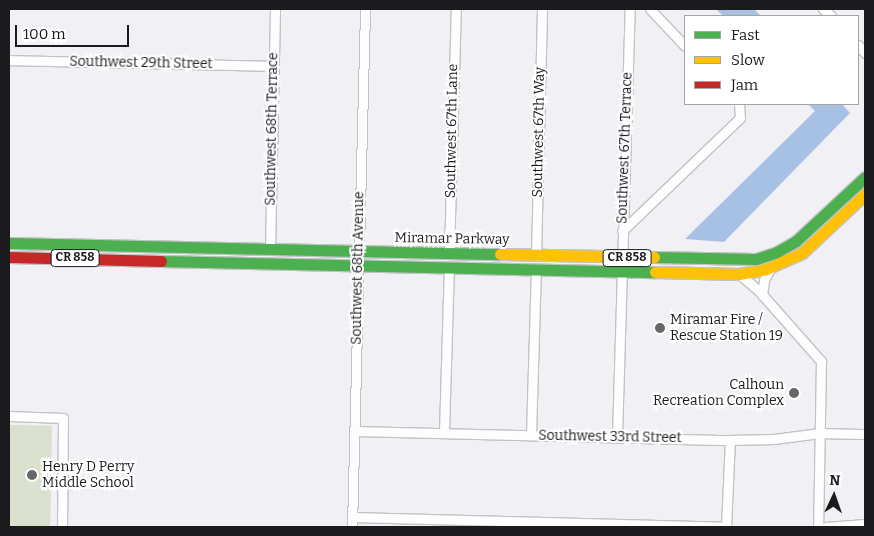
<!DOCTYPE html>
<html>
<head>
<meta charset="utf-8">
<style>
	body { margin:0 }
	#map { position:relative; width:874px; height:536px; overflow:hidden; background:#f1f1f5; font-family:Bitter,serif }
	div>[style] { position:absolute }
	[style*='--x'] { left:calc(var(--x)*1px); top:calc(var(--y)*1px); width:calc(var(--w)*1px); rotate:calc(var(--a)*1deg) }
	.green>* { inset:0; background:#d9e0cd; transform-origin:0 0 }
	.water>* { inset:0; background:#a7c1e4 }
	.roads { filter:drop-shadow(1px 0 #c3c3c6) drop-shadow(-1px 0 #c3c3c6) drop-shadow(0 1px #c3c3c6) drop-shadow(0 -1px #c3c3c6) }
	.street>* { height:9px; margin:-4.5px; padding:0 4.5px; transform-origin:4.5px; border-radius:4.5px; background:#fdfdfe }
	.fast>* { height:11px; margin:-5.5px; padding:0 5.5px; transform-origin:5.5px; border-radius:5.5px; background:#4caf50 }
	.slow>* { height:11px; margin:-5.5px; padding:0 5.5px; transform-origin:5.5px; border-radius:5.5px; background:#ffc107 }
	.jam>* { height:11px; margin:-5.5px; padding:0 5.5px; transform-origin:5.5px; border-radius:5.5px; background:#c62828 }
	.dots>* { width:14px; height:14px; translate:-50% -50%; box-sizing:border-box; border:2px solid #fff; border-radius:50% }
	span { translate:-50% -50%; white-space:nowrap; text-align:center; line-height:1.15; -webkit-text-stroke:4px #fff; paint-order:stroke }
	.shield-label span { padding:1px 4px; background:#fff; border:1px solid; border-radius:4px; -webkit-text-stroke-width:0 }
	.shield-label { font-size:12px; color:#1b1b1e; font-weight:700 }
	.street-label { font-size:14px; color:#1b1b1e }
	.poi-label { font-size:14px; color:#1b1b1e }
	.left { translate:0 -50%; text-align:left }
	.right { translate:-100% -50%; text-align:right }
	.frame { position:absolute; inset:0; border:10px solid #1b1b1e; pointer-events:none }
	.legend { position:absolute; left:684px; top:15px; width:175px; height:90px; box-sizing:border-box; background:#fff; border:1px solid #a4a4a5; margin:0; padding:6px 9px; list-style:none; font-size:15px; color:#1b1b1e }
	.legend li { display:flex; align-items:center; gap:10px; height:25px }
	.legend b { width:25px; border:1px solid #a4a4a5 }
	.north { position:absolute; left:809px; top:471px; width:50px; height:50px; -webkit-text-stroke:4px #fff; paint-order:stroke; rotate:3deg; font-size:14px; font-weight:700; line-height:20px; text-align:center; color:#1b1b1e }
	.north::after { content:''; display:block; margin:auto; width:18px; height:22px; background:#1b1b1e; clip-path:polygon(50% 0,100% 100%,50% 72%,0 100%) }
	.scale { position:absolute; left:15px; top:25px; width:114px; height:22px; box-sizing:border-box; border:2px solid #1b1b1e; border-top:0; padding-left:6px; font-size:15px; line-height:18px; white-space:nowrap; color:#1b1b1e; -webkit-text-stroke:4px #fff; paint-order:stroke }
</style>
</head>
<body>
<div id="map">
	<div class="green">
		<div style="left:9px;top:425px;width:43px;height:102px;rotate:1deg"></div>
	</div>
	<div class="water">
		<div style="clip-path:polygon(716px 9px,754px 9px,761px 16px,723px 16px)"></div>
		<div style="clip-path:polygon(808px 104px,842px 104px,850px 113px,724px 242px,685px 239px,815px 111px)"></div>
	</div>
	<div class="roads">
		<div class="street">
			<div style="--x:650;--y:9;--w:51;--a:46.6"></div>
			<div style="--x:823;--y:9;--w:11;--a:41"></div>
			<div style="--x:858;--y:45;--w:11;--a:49"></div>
			<div style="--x:9;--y:60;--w:264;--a:1.3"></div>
			<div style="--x:622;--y:231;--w:163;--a:-43.8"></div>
			<div style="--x:740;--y:118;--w:14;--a:-94"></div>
			<div style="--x:270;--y:249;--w:240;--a:-88.8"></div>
			<div style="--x:449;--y:254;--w:245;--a:-88.4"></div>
			<div style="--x:536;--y:256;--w:247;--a:-88.6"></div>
			<div style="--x:739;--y:274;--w:26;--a:40"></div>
			<div style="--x:759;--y:291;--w:94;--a:48.5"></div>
			<div style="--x:821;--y:361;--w:166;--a:91"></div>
			<div style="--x:762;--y:295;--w:15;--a:-82"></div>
			<div style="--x:764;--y:280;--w:15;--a:-62"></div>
			<div style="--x:9;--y:416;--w:54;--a:2.1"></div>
			<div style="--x:63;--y:418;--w:109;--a:90.5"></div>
			<div style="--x:355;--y:431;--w:375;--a:1.4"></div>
			<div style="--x:730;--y:440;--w:44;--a:-1.3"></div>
			<div style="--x:774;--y:439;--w:46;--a:-7.4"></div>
			<div style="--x:820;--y:433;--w:45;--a:1.3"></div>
			<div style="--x:444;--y:432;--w:165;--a:-88.3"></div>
			<div style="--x:531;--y:435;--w:166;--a:-88.3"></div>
			<div style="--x:617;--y:437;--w:428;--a:-88.3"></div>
			<div style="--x:352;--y:517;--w:374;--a:1.5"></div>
			<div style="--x:352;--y:527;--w:518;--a:-88.56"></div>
			<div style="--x:726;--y:527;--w:87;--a:-87.4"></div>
			<div style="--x:825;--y:527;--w:40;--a:-4.3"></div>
		</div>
		<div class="fast">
			<div style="--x:9;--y:243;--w:491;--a:1.3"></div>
			<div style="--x:654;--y:257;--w:102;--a:1.1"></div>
			<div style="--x:756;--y:259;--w:22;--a:-18"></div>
			<div style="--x:777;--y:252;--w:22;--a:-30"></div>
			<div style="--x:796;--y:241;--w:94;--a:-42.8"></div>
			<div style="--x:161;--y:261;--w:494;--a:1.3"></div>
		</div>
		<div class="slow">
			<div style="--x:500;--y:254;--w:154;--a:1.1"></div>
			<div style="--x:655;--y:272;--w:84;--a:1.4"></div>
			<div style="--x:739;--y:274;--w:27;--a:-10"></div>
			<div style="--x:766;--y:269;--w:39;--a:-24"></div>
			<div style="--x:802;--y:253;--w:86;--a:-43.1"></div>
		</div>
		<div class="jam">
			<div style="--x:9;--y:257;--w:152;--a:1.5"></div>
		</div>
	</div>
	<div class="dots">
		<div style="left:660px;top:328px;background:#666669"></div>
		<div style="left:794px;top:393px;background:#666669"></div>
		<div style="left:32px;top:475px;background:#666669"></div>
	</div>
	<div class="shield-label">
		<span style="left:75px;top:258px">CR 858</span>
		<span style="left:627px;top:258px">CR 858</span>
	</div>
	<div class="street-label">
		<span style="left:141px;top:63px;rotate:1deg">Southwest 29th Street</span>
		<span style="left:272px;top:129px;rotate:-89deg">Southwest 68th Terrace</span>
		<span style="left:452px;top:131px;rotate:-89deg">Southwest 67th Lane</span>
		<span style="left:539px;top:132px;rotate:-89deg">Southwest 67th Way</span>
		<span style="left:625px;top:148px;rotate:-88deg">Southwest 67th Terrace</span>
		<span style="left:452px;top:239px;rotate:1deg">Miramar Parkway</span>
		<span style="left:358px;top:268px;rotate:-89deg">Southwest 68th Avenue</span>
		<span style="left:610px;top:437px;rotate:1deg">Southwest 33rd Street</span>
	</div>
	<div class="poi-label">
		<span class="left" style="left:670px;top:328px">Miramar Fire /<br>Rescue Station 19</span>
		<span class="right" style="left:784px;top:393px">Calhoun<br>Recreation Complex</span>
		<span class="left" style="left:42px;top:475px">Henry D Perry<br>Middle School</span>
	</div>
	<div class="frame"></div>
	<ul class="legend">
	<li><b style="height:6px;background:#4caf50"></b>Fast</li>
	<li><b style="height:6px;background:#ffc107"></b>Slow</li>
	<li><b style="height:6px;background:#c62828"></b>Jam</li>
	</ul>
	<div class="north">N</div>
	<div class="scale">100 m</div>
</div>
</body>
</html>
